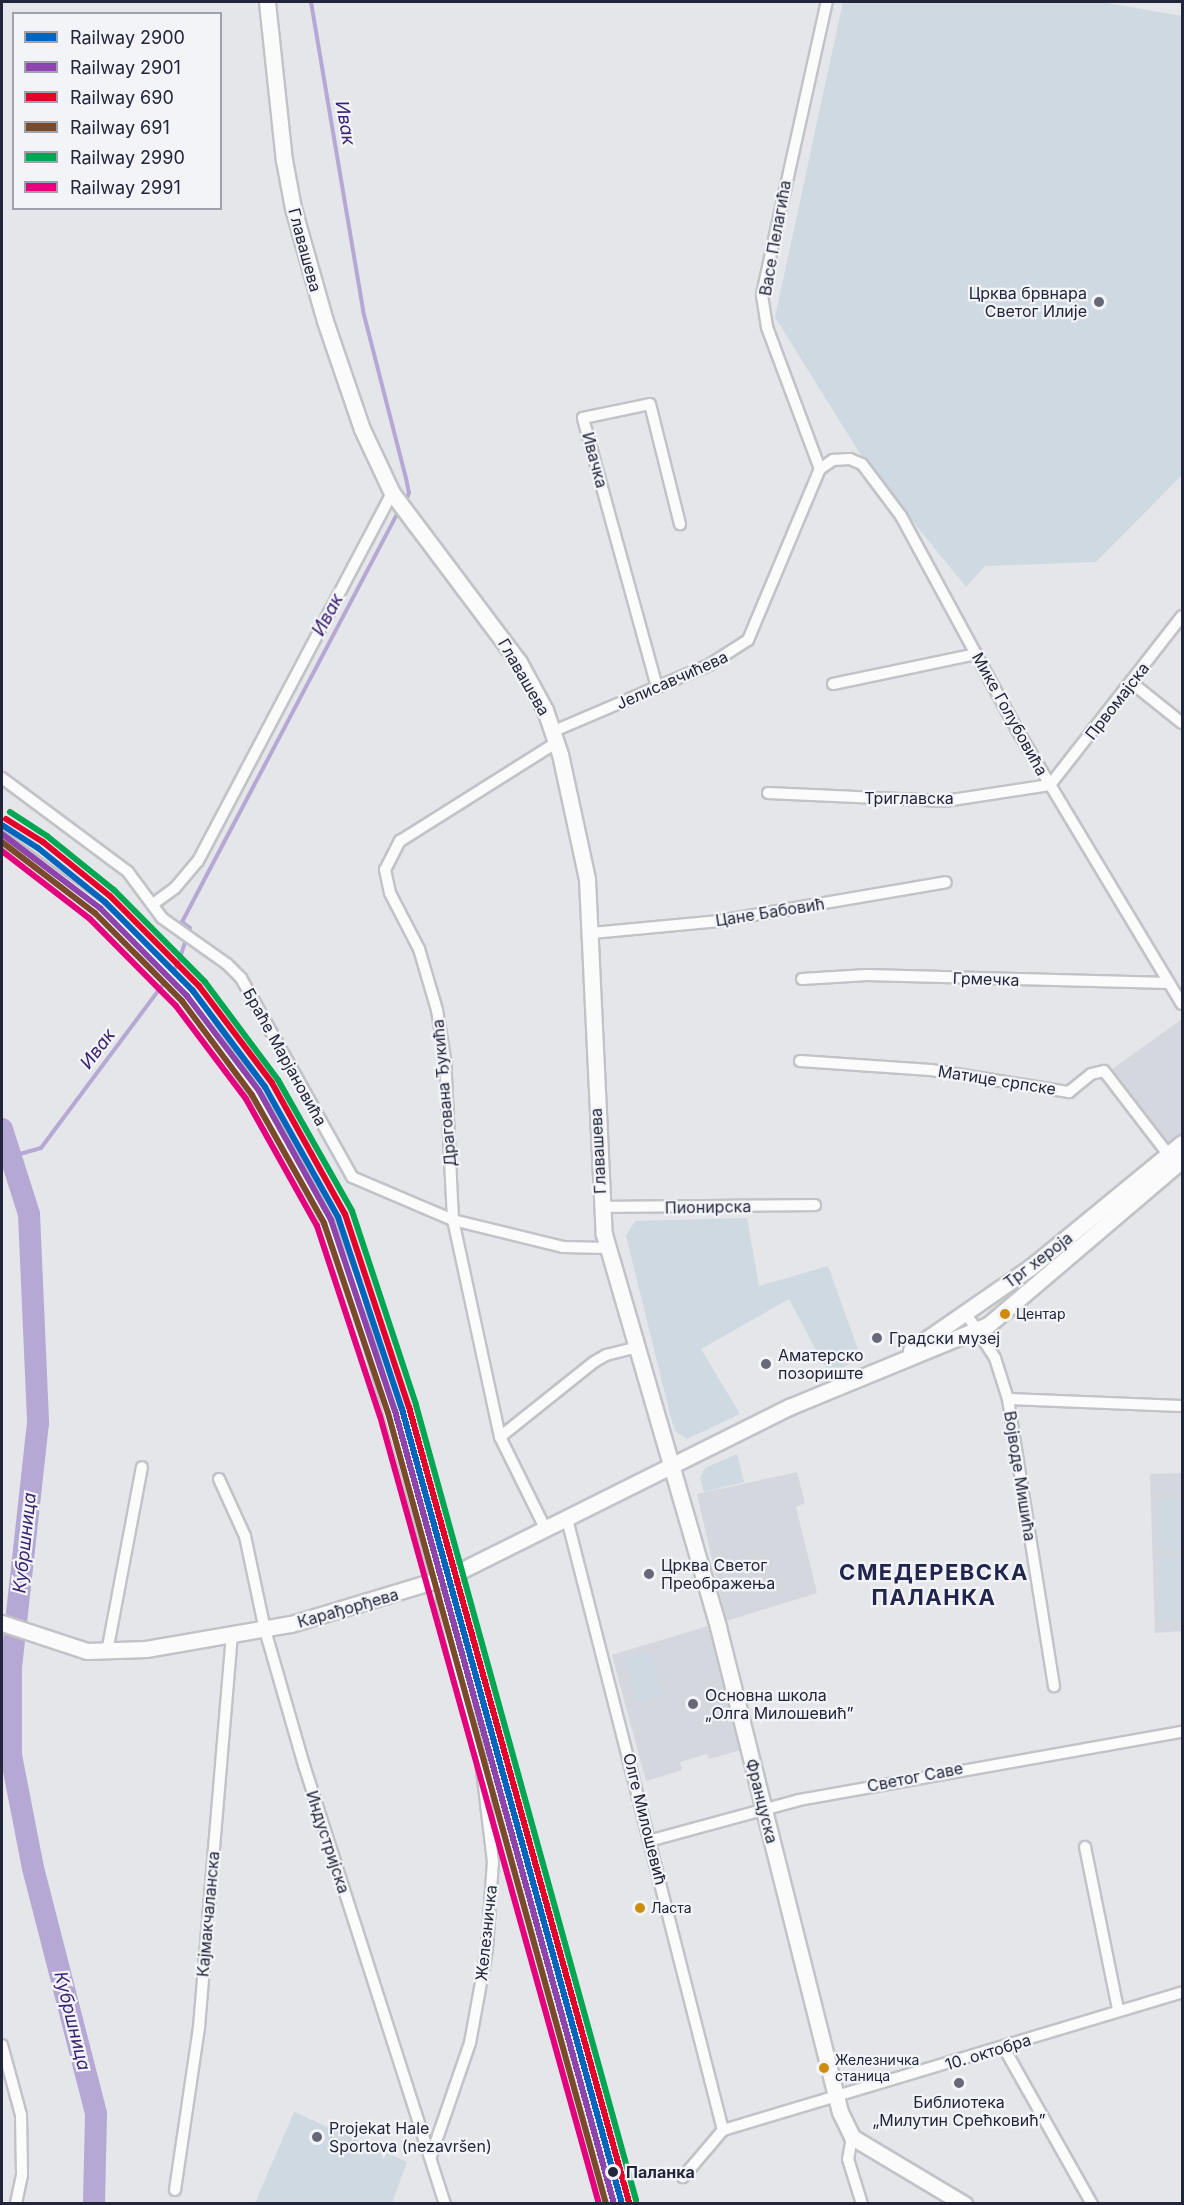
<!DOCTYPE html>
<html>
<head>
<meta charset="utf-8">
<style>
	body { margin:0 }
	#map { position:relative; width:1184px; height:2205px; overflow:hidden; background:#e4e6e9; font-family:Inter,sans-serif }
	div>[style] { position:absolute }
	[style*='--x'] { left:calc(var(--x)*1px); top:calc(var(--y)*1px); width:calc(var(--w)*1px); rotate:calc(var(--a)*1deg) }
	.built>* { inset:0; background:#d4d7dd }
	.green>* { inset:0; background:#cfd9e1; transform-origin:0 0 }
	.stream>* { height:4px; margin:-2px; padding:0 2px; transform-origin:2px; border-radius:2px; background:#b6a8d5 }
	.river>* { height:22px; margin:-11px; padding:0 11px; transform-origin:11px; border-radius:11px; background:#b6a8d5 }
	.roads { filter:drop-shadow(2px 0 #c2c3c6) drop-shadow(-2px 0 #c2c3c6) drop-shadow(0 2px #c2c3c6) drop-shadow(0 -2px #c2c3c6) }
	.street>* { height:10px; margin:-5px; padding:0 5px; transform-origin:5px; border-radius:5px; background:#fbfbfc }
	.secondary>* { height:15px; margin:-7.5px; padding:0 7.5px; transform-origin:7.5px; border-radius:7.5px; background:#fbfbfc }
	.rail-1>* { height:6px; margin:-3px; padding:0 3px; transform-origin:3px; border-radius:3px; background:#0065bd }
	.rail-2>* { height:6px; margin:-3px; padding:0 3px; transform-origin:3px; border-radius:3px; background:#8e44ad }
	.rail-3>* { height:6px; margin:-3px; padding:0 3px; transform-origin:3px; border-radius:3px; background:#e4002b }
	.rail-4>* { height:6px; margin:-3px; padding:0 3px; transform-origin:3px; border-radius:3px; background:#7a4b2a }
	.rail-5>* { height:6px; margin:-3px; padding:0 3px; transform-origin:3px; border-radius:3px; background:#00a651 }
	.rail-6>* { height:6px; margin:-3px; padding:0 3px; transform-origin:3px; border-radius:3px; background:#e5007d }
	.dots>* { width:16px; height:16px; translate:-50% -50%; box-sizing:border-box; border:3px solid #f2f4f8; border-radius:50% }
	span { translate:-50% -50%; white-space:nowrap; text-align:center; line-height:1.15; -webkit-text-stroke:4.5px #f2f4f8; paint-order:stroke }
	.bus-label { font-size:14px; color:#23263b }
	.left { translate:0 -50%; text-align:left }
	.street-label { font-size:16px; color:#23263b }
	.poi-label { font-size:16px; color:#23263b }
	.right { translate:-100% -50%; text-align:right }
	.stop-label { font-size:16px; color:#23263b; font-weight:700 }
	.water-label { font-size:18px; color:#3c2273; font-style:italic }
	.district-label { font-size:22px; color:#21244c; font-weight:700; letter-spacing:1.5px }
	.frame { position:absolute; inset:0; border:3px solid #23263b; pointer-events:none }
	.legend { position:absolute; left:12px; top:12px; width:210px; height:198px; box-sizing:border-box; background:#f2f4f8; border:2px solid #9fa2ac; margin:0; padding:8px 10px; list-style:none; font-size:18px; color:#23263b }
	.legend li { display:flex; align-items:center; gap:12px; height:30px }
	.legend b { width:30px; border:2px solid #9fa2ac }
</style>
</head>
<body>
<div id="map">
	<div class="built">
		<div style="clip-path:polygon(1182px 1019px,1182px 1135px,1169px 1146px,1111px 1070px)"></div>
		<div style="clip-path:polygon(797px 1472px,805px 1503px,796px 1507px,817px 1593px,726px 1621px,697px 1494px)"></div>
		<div style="clip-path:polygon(1182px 1473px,1182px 1631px,1155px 1633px,1150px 1474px)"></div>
		<div style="clip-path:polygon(708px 1626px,744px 1749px,709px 1759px,707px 1754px,680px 1762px,682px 1770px,646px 1781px,612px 1655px)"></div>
	</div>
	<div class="green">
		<div style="clip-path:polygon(843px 2px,1101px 2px,1182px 16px,1182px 475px,1096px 562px,985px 566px,966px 587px,867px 465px,775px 317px)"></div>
		<div style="clip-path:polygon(747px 1218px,759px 1286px,828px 1266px,861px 1358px,829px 1374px,789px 1299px,701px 1349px,740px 1414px,687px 1439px,677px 1433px,672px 1422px,626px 1236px,635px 1221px)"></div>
		<div style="clip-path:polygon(737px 1454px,744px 1482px,704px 1492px,700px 1478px,705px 1468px)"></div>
		<div style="left:1160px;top:1500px;width:22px;height:50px"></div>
		<div style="left:1158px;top:1558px;width:24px;height:60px"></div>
		<div style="left:650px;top:1651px;width:46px;height:27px;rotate:74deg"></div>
		<div style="clip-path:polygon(294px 2112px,407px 2162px,392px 2203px,255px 2203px)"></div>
	</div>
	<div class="stream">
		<div style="--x:311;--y:2;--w:313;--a:80.4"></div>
		<div style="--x:363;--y:311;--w:172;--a:75.6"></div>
		<div style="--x:406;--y:478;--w:15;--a:79"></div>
		<div style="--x:409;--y:493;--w:11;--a:112"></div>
		<div style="--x:13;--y:1156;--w:29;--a:-16"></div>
		<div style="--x:41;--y:1148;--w:229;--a:-53.3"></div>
		<div style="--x:178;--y:964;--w:38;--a:-72"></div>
		<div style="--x:190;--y:928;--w:10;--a:-143"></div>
		<div style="--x:182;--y:922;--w:465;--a:-62.2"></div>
	</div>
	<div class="river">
		<div style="--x:2;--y:1129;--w:89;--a:72.4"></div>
		<div style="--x:29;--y:1214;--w:209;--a:87.5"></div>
		<div style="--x:38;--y:1423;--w:244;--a:96.3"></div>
		<div style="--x:11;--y:1666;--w:89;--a:90"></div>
		<div style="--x:11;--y:1755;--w:115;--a:79"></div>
		<div style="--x:33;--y:1868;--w:254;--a:75.6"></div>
		<div style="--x:96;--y:2114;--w:90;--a:91.3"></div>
	</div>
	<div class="roads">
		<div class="street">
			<div style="--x:820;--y:469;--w:16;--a:-35"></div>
			<div style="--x:833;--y:460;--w:17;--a:-3"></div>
			<div style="--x:850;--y:459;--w:13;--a:23"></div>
			<div style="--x:862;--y:464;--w:65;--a:53.1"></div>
			<div style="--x:901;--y:516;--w:247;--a:61.5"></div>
			<div style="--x:1019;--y:733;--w:316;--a:59"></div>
			<div style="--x:820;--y:469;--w:152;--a:-110.5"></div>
			<div style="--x:767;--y:327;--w:33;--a:-99"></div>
			<div style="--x:762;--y:294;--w:299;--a:-77.5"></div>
			<div style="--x:1132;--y:683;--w:64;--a:38.7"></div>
			<div style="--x:833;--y:684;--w:147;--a:-11.8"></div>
			<div style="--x:657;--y:687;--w:279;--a:-105.4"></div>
			<div style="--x:583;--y:418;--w:68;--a:-11.8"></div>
			<div style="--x:650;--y:404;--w:124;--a:76"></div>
			<div style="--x:554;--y:731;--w:168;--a:-23.1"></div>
			<div style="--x:709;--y:665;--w:46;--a:-32.7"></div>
			<div style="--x:748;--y:640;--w:186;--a:-67.2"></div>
			<div style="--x:2;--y:778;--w:157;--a:36.7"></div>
			<div style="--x:128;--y:872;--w:57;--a:53.5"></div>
			<div style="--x:162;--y:918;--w:80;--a:35.3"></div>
			<div style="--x:227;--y:964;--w:20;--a:45"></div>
			<div style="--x:241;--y:978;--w:228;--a:60.8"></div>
			<div style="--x:352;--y:1177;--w:110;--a:23.1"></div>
			<div style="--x:453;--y:1220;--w:113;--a:13.8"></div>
			<div style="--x:563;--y:1247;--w:44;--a:1.3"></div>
			<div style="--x:768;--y:793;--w:177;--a:2.6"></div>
			<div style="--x:945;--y:801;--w:106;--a:-8.7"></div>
			<div style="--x:1050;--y:785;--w:214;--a:-52"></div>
			<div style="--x:2;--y:837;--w:117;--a:36.3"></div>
			<div style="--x:96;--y:906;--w:75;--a:42.8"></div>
			<div style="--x:151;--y:957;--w:57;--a:47.1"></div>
			<div style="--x:190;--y:999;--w:143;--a:55.5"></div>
			<div style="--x:271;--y:1117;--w:124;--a:61.6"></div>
			<div style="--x:330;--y:1226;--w:68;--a:69.4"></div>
			<div style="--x:354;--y:1290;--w:303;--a:74.1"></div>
			<div style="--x:153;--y:904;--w:27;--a:-36"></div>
			<div style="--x:175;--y:888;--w:35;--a:-50"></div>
			<div style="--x:198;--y:861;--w:416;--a:-62.2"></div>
			<div style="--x:592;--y:933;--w:128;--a:-5.4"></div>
			<div style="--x:719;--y:921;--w:230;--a:-9.7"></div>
			<div style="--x:802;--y:979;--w:65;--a:-3.5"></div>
			<div style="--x:867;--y:975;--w:302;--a:1.5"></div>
			<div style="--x:800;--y:1061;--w:131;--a:3.9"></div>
			<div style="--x:931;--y:1070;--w:140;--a:9.1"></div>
			<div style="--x:1069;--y:1092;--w:28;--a:-39"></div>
			<div style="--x:1091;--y:1074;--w:13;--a:-13"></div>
			<div style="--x:1104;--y:1071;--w:110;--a:52.4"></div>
			<div style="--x:601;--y:1207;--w:214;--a:-0.5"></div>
			<div style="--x:965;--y:1312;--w:55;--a:56.9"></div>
			<div style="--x:995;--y:1358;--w:43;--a:72.4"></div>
			<div style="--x:1008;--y:1399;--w:291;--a:80.9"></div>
			<div style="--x:1008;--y:1399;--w:174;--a:2.3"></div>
			<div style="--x:500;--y:1437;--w:120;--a:-38.6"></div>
			<div style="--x:594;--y:1362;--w:14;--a:-30"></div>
			<div style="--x:606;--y:1355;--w:33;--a:-14"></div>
			<div style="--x:219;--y:1479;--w:63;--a:65.5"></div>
			<div style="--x:245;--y:1536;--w:96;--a:78"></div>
			<div style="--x:265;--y:1630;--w:141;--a:73.9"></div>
			<div style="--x:304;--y:1765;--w:461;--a:72.2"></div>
			<div style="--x:567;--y:1519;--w:631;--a:75.68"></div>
			<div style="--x:723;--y:2130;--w:62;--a:130.4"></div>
			<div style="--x:546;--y:1530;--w:104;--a:-116.3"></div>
			<div style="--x:500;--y:1437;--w:222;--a:-102.2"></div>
			<div style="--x:453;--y:1220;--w:161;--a:-92.8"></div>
			<div style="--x:445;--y:1059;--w:50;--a:-99.3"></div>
			<div style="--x:437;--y:1010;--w:64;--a:-106.4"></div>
			<div style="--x:419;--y:949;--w:63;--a:-117.4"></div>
			<div style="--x:390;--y:893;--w:24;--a:-102"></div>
			<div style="--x:385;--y:870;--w:33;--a:-63"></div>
			<div style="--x:400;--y:841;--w:186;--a:-32.2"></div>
			<div style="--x:107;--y:1652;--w:188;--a:-79.3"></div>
			<div style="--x:652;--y:1840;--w:152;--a:-15.2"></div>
			<div style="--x:799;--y:1800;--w:389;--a:-10.1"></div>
			<div style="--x:1085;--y:1847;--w:165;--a:78.5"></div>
			<div style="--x:2;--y:2045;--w:73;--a:74.8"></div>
			<div style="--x:21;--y:2115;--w:60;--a:89"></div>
			<div style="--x:22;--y:2175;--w:30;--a:102"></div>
			<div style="--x:1004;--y:2048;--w:179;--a:60.6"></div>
			<div style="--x:723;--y:2130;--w:479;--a:-16.7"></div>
			<div style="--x:852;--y:2137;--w:22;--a:100"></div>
			<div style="--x:848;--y:2159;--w:47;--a:72.7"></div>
			<div style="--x:431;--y:2156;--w:120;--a:-71"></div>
			<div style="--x:470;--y:2043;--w:96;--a:-79.7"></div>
			<div style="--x:487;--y:1949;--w:87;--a:-86.1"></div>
			<div style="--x:493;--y:1862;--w:102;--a:-96.8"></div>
			<div style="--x:481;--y:1761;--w:165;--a:-103.7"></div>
			<div style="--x:175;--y:2190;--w:165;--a:-81.6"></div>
			<div style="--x:199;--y:2027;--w:391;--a:-85.2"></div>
		</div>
		<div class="secondary">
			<div style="--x:267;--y:2;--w:159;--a:83.9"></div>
			<div style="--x:284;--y:160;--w:49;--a:79.4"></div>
			<div style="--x:293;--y:208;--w:117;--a:74.2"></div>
			<div style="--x:325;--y:321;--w:114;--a:71.1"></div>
			<div style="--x:362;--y:429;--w:71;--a:64.9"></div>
			<div style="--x:392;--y:493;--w:211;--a:53.1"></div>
			<div style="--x:519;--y:662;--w:55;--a:61.6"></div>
			<div style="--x:545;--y:710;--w:46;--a:71.2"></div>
			<div style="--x:560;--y:754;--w:128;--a:77.8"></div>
			<div style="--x:587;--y:879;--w:355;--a:87.3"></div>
			<div style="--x:604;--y:1234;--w:409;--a:73.8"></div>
			<div style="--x:718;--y:1627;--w:500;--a:75.88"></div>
			<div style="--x:840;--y:2112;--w:28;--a:64"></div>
			<div style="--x:852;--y:2137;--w:131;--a:30.9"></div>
			<div style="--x:911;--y:1350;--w:146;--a:-34.7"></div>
			<div style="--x:1031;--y:1267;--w:195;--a:-39.4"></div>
			<div style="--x:2;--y:1623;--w:89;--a:18.2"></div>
			<div style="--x:87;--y:1651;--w:59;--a:-1.9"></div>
			<div style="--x:146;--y:1649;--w:147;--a:-9.8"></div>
			<div style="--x:291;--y:1624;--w:166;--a:-16.8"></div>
			<div style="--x:450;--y:1576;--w:379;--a:-26.5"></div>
			<div style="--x:789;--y:1407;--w:215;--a:-22.4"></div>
			<div style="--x:988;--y:1325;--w:255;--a:-40.4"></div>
		</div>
	</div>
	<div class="rail-1">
		<div style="--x:2;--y:825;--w:43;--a:32.6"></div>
		<div style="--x:38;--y:848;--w:86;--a:38.9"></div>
		<div style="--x:105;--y:902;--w:125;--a:45.3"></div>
		<div style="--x:193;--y:991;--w:120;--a:53.1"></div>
		<div style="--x:265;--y:1087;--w:149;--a:60.7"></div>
		<div style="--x:338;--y:1217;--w:202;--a:71.6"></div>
		<div style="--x:402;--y:1409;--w:825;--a:74.53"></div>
	</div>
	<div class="rail-2">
		<div style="--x:2;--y:834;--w:123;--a:37.1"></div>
		<div style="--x:100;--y:908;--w:124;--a:45.3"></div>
		<div style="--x:187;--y:996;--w:119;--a:52.8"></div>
		<div style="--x:259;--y:1091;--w:148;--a:60.8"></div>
		<div style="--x:331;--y:1220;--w:201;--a:71.5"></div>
		<div style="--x:395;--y:1411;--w:823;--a:74.56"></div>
	</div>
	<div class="rail-3">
		<div style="--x:6;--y:819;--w:44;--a:31.9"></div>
		<div style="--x:43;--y:842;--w:86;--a:38.9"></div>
		<div style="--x:110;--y:896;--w:127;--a:45.3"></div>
		<div style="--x:199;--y:986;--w:121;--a:53"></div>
		<div style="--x:272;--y:1083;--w:150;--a:60.9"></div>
		<div style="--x:345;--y:1214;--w:203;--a:71.7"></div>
		<div style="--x:409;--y:1407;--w:825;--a:74.53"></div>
	</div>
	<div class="rail-4">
		<div style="--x:2;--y:842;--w:117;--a:37.4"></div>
		<div style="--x:95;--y:913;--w:124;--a:45.3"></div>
		<div style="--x:182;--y:1001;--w:117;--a:53.3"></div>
		<div style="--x:252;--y:1095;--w:147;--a:60.6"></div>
		<div style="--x:324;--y:1223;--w:200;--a:71.4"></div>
		<div style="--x:388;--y:1413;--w:820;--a:74.59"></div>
	</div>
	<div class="rail-5">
		<div style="--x:10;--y:812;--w:44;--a:33"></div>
		<div style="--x:47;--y:836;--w:86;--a:38.9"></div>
		<div style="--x:114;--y:890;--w:129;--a:45.3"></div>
		<div style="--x:205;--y:982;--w:122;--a:53.3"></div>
		<div style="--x:278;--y:1080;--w:150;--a:60.5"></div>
		<div style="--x:352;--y:1211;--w:204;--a:71.7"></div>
		<div style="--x:416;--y:1405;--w:825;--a:74.53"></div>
	</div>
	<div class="rail-6">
		<div style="--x:2;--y:851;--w:111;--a:37.7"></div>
		<div style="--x:90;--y:919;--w:122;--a:45.3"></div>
		<div style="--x:176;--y:1006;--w:116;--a:53"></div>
		<div style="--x:246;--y:1099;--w:145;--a:60.8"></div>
		<div style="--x:317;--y:1226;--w:200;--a:71.7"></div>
		<div style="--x:380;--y:1416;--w:818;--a:74.47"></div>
	</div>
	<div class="dots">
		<div style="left:1099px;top:302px;background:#676978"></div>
		<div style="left:1005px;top:1314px;background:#cd8c0c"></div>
		<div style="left:877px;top:1338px;background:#676978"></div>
		<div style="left:766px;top:1364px;background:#676978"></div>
		<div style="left:649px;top:1574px;background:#676978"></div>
		<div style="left:693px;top:1704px;background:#676978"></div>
		<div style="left:640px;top:1908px;background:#cd8c0c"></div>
		<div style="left:824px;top:2068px;background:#cd8c0c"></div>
		<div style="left:959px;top:2083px;background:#676978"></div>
		<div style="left:317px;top:2137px;background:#676978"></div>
		<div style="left:613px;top:2172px;background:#23263b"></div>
	</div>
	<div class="bus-label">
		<span class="left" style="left:1016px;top:1314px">Центар</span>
		<span class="left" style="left:651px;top:1908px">Ласта</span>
		<span class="left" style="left:835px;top:2068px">Железничка<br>станица</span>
	</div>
	<div class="street-label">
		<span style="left:775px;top:238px;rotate:-80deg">Васе Пелагића</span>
		<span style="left:305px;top:250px;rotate:75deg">Главашева</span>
		<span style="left:595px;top:460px;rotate:75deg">Ивачка</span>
		<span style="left:524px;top:677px;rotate:60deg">Главашева</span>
		<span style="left:672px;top:680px;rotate:-24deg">Јелисавчићева</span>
		<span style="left:1117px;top:701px;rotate:-52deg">Првомајска</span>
		<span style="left:1010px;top:714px;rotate:61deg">Мике Голубовића</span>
		<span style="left:909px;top:798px">Триглавска</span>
		<span style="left:770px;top:912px;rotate:-9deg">Цане Бабовић</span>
		<span style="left:986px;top:979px;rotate:2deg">Грмечка</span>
		<span style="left:285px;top:1057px;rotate:61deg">Браће Марјановића</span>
		<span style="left:997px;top:1080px;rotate:9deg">Матице српске</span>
		<span style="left:444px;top:1093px;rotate:-95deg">Драгована Ђукића</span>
		<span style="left:598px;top:1151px;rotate:-93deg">Главашева</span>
		<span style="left:708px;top:1207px;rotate:-1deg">Пионирска</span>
		<span style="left:1038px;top:1260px;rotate:-37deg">Трг хероја</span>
		<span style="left:1020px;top:1476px;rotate:81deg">Војводе Мишића</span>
		<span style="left:348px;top:1608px;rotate:-16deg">Карађорђева</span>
		<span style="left:915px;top:1777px;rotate:-11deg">Светог Саве</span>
		<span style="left:762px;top:1801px;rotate:76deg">Француска</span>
		<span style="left:645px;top:1819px;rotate:76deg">Олге Милошевић</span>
		<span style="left:328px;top:1842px;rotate:72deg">Индустријска</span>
		<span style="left:208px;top:1914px;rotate:-85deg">Кајмакчаланска</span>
		<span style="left:486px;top:1933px;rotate:-84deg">Железничка</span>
		<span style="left:988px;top:2052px;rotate:-17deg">10. октобра</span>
	</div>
	<div class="poi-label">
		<span class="right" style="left:1087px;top:302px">Црква брвнара<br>Светог Илије</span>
		<span class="left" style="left:889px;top:1338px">Градски музеј</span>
		<span class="left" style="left:778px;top:1364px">Аматерско<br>позориште</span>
		<span class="left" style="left:661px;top:1574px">Црква Светог<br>Преображења</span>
		<span class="left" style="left:705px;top:1704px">Основна школа<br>„Олга Милошевић”</span>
		<span style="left:959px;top:2111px">Библиотека<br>„Милутин Срећковић”</span>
		<span class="left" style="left:329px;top:2137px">Projekat Hale<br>Sportova (nezavršen)</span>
	</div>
	<div class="stop-label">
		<span class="left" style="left:626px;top:2172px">Паланка</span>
	</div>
	<div class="water-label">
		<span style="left:345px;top:123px;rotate:80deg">Ивак</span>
		<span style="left:328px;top:615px;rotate:-62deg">Ивак</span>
		<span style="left:98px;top:1049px;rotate:-53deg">Ивак</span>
		<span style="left:25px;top:1543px;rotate:-84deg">Кубршница</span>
		<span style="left:72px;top:2021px;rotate:76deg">Кубршница</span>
	</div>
	<div class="district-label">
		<span style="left:934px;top:1585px">СМЕДЕРЕВСКА<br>ПАЛАНКА</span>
	</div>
	<div class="frame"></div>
	<ul class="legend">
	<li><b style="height:8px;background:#0065bd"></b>Railway 2900</li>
	<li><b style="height:8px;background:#8e44ad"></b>Railway 2901</li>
	<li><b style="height:8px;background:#e4002b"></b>Railway 690</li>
	<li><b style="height:8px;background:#7a4b2a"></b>Railway 691</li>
	<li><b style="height:8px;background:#00a651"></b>Railway 2990</li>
	<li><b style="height:8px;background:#e5007d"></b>Railway 2991</li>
	</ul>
</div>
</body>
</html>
